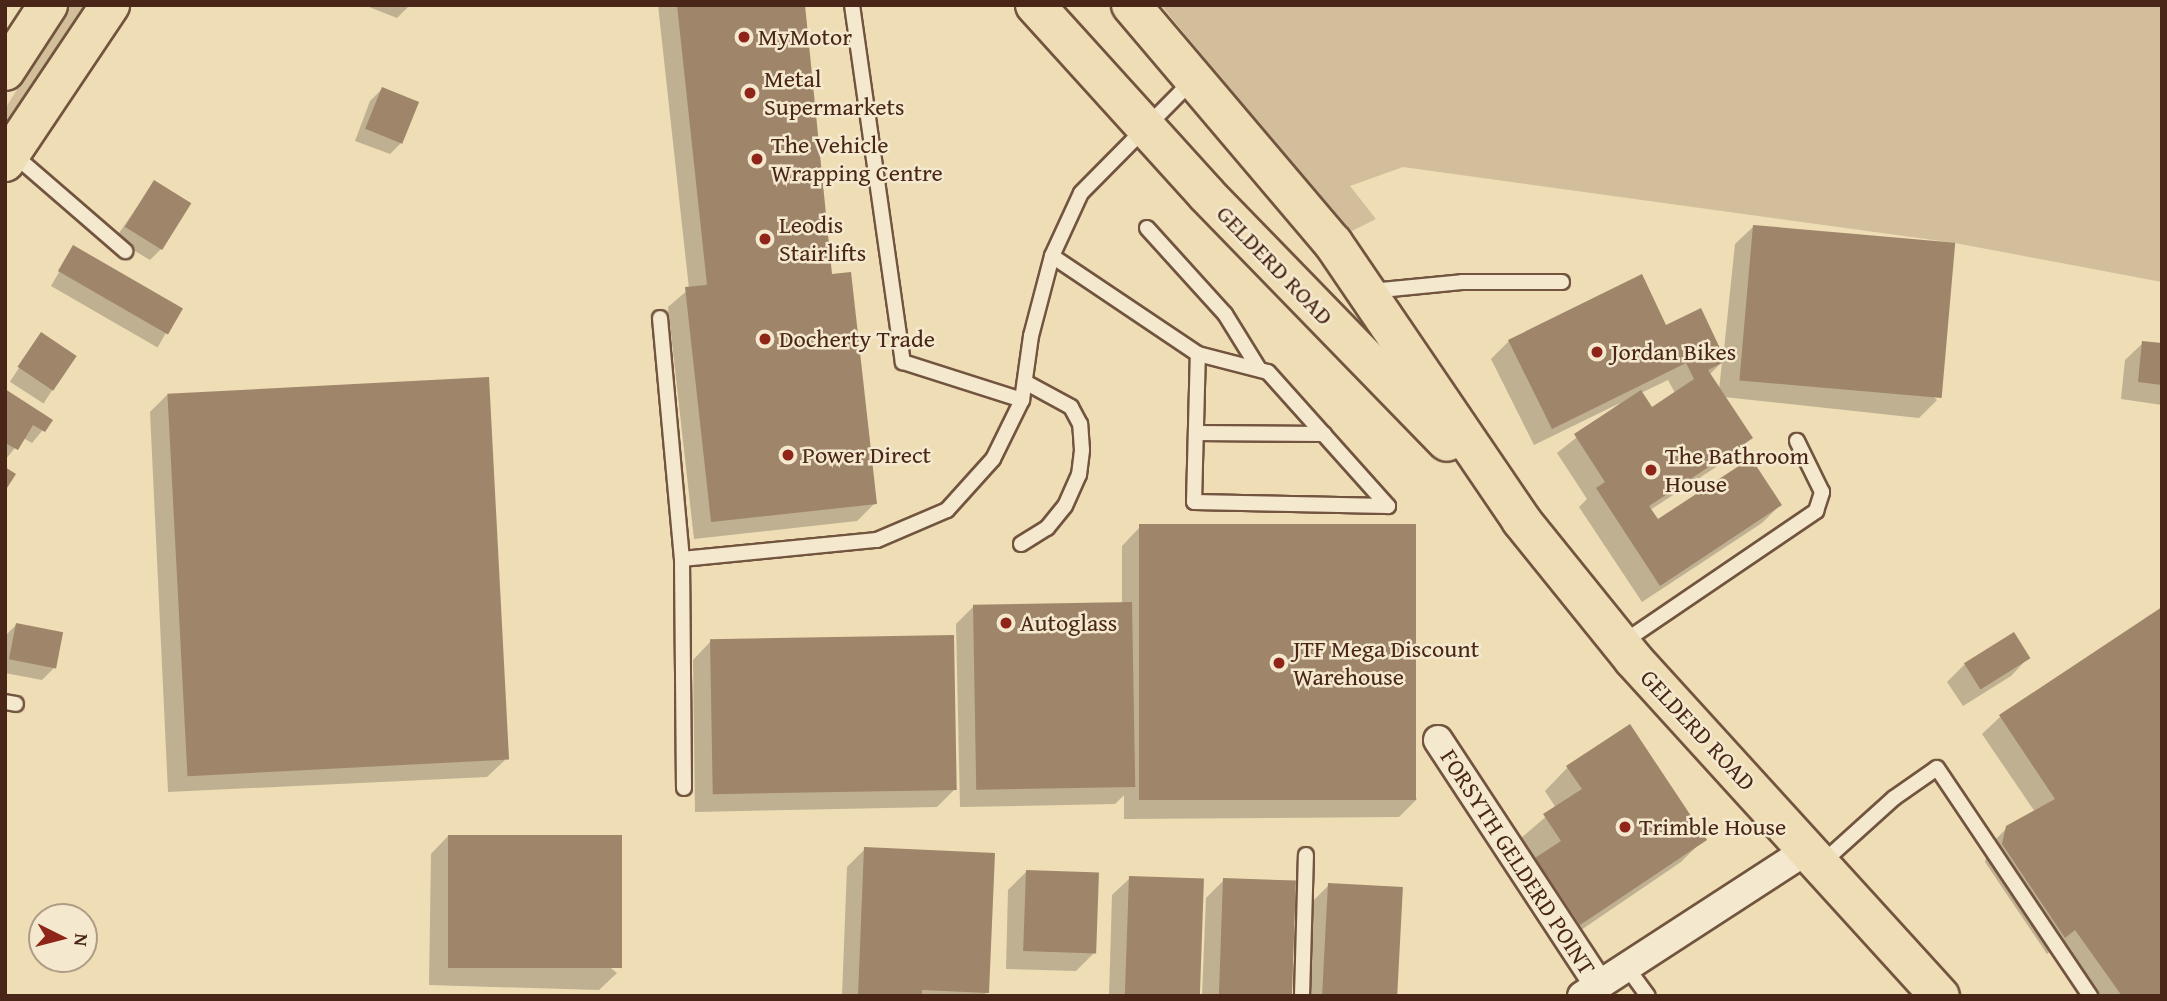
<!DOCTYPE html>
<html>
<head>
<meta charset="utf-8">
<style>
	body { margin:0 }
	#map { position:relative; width:2167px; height:1001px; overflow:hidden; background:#eeddb5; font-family:"Gentium Book Plus",serif }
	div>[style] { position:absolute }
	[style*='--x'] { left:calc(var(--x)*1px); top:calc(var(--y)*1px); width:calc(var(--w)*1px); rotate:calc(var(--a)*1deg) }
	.green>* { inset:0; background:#d2be9a }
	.shadow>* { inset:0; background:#0003; transform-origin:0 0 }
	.building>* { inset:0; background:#9f856a; transform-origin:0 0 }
	.roads { filter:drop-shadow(2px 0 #72543f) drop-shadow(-2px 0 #72543f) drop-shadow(0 2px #72543f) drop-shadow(0 -2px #72543f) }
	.service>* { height:14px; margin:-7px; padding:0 7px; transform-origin:7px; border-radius:7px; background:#f4e9cf }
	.minor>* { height:28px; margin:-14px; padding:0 14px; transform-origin:14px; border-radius:14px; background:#f4e9cf }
	.primary>* { height:38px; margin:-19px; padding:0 19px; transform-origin:19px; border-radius:19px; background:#eeddb5 }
	.dots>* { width:19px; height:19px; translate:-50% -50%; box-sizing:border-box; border:4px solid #f4e9cf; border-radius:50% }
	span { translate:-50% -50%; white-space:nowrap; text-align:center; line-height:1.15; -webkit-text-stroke:5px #f4e9cf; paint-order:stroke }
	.poi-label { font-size:24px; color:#492618 }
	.left { translate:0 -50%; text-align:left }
	.street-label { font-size:24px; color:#492618 }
	.frame { position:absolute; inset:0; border:7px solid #492618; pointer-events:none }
	.north { position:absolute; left:28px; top:903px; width:70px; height:70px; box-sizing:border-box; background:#f4e9cf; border:2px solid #b09b86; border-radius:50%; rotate:96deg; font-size:19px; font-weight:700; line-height:28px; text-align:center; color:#492618 }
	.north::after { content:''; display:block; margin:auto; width:24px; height:32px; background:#8f2418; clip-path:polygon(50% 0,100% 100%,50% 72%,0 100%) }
</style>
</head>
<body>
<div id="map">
	<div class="green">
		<div style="clip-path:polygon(69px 5px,80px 5px,86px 13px,5px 133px,5px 109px)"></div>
		<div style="clip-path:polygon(1161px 5px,2162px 5px,2162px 282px,1955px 243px,1403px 167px,1350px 186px,1376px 219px,1352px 231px,1318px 197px)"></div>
	</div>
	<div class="shadow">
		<div style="clip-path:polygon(364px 5px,410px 5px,397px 18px)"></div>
		<div style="clip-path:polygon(658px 5px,803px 5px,831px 276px,875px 503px,857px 521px,694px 539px,668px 307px,689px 289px)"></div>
		<div style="clip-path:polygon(382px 89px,402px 142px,390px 154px,355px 141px,370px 101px)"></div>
		<div style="clip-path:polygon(154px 182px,162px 248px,150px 260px,115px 239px)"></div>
		<div style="clip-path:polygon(evenodd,1753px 227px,1937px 400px,1919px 418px,1724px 397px,1751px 438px,1733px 456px,1650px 510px,1658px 522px,1780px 505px,1762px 523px,1642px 602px,1579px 507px,1587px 499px,1557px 453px,1620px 403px,1534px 445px,1491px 359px,1509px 341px,1665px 327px,1723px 359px,1735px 244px,1753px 227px,1722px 362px,1719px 390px,1709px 375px,1722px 362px,1753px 227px,1668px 380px,1675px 393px,1651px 409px,1641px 393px,1668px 380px)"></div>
		<div style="left:73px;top:248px;width:123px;height:44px;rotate:30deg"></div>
		<div style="left:41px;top:334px;width:40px;height:57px;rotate:33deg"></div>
		<div style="clip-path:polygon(2143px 343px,2162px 345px,2162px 405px,2121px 399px,2125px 360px)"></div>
		<div style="clip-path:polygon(5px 392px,51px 420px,32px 443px,23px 438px,5px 460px)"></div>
		<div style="clip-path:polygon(168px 394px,505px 760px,487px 777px,168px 792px,150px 412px)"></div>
		<div style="clip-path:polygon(1139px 528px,1417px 799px,1399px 817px,1124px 819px,1124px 795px,1115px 804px,960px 807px,956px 624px,974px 606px,1122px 603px,1122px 546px)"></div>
		<div style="clip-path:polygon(2162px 609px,2162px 996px,2092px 996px,2057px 946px,2047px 954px,1985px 862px,1989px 846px,2007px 828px,2035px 812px,1982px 734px,2000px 717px)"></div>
		<div style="clip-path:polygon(16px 625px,54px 668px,42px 680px,5px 673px,5px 636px)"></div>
		<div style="clip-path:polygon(2014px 634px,2028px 658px,2011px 676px,1963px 706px,1947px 682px,1965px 664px)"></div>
		<div style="clip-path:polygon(710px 642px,955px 789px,937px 807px,695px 812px,693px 660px)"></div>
		<div style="clip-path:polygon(1567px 768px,1704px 839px,1681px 862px,1556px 947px,1513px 883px,1536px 860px,1521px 838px,1556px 808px,1545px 791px)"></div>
		<div style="clip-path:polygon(448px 836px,617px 973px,599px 990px,429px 985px,431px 854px)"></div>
		<div style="clip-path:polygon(865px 849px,987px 992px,983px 996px,842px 996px,847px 867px)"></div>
		<div style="clip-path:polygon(1026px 872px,1094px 953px,1076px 971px,1006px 969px,1008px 890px)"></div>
		<div style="clip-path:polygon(1130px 878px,1199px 996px,1109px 996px,1112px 895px)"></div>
		<div style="clip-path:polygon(1224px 880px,1289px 996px,1202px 996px,1206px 898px)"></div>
		<div style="clip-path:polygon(1329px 885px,1396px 996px,1306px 996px,1311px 903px)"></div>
	</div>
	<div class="building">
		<div style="clip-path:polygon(677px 5px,805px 5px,832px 274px,851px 272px,877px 504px,711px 522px,685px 287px,707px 285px)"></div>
		<div style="left:382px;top:87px;width:40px;height:45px;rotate:22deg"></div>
		<div style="left:154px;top:180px;width:44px;height:55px;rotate:32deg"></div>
		<div style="left:1753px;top:225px;width:203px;height:156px;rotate:5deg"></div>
		<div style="left:73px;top:245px;width:127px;height:30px;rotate:30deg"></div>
		<div style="clip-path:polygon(1642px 274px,1666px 325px,1701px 308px,1726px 361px,1708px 370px,1753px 438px,1649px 506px,1658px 519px,1751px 458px,1782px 505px,1660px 586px,1596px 488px,1605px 482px,1574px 434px,1641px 390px,1652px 407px,1694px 379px,1686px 363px,1552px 429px,1508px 340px)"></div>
		<div style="left:41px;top:332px;width:43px;height:42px;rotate:34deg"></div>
		<div style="clip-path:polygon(2142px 341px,2162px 343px,2162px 385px,2138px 382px)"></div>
		<div style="left:489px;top:377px;width:383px;height:322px;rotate:87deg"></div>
		<div style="clip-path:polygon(5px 389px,53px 420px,45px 432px,33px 425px,18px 450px,5px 443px)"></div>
		<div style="clip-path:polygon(5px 467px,16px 474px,5px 491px)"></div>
		<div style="left:1416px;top:524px;width:276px;height:277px;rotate:90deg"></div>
		<div style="left:1132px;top:602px;width:185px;height:159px;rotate:89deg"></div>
		<div style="clip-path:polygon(2162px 607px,2162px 996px,2122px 996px,2075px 930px,2065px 938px,2002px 844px,2006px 826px,2055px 799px,1999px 715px)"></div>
		<div style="left:16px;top:623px;width:48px;height:37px;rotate:11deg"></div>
		<div style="left:2014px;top:632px;width:31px;height:59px;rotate:58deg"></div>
		<div style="left:954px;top:635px;width:155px;height:244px;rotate:89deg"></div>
		<div style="clip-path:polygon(1630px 724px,1707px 840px,1580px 925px,1535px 858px,1561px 841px,1543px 814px,1582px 789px,1566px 766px)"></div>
		<div style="left:448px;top:835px;width:174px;height:133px"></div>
		<div style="clip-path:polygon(864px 847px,995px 853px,989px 993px,922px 990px,922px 996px,858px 996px)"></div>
		<div style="left:1026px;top:870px;width:73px;height:81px;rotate:2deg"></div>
		<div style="left:1129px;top:876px;width:75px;height:120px;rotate:2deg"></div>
		<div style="left:1223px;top:878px;width:73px;height:118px;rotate:2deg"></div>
		<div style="left:1328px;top:883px;width:75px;height:113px;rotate:3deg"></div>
	</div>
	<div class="roads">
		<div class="service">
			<div style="--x:852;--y:5;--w:361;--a:81.9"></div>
			<div style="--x:903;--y:362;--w:125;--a:17.7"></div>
			<div style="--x:12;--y:153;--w:150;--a:40.9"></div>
			<div style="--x:1147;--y:228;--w:116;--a:47.8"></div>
			<div style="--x:1225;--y:314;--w:65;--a:58.3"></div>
			<div style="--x:1052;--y:256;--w:176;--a:33.9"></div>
			<div style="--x:1198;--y:354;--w:72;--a:14.4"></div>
			<div style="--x:1268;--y:372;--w:180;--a:48.2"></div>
			<div style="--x:1388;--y:506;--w:194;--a:-178.8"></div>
			<div style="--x:1194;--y:502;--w:148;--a:-88.5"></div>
			<div style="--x:1371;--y:291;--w:91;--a:-5.6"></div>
			<div style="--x:1462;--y:282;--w:100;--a:0"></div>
			<div style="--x:660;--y:318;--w:242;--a:84.8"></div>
			<div style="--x:682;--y:559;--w:196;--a:-5.6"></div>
			<div style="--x:877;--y:540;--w:76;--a:-23.2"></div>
			<div style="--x:947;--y:510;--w:69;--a:-48"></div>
			<div style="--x:993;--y:459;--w:66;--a:-63.8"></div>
			<div style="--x:1022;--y:400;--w:65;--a:-82"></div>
			<div style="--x:1031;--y:336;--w:83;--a:-75.3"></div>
			<div style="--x:1052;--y:256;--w:69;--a:-65.3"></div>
			<div style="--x:1081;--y:193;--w:159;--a:-45.3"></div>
			<div style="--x:1196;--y:433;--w:128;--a:0.4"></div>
			<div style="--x:1021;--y:544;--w:31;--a:-32"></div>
			<div style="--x:1047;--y:528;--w:28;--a:-51"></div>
			<div style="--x:1065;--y:506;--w:34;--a:-66"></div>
			<div style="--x:1079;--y:475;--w:25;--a:-83"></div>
			<div style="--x:1082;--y:450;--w:26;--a:-94"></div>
			<div style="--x:1080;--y:424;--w:19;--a:-118"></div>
			<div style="--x:1071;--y:407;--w:52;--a:-151.5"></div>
			<div style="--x:682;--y:559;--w:229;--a:89.5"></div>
			<div style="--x:1622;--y:643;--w:235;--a:-34.2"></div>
			<div style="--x:1816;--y:511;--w:20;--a:-72"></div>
			<div style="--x:1822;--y:492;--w:57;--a:-116.1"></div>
			<div style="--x:5;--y:702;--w:11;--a:10"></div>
			<div style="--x:1822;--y:863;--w:97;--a:-42.1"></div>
			<div style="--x:1894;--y:798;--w:52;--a:-34.9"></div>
			<div style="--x:1937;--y:768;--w:275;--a:56.1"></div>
			<div style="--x:1626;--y:966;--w:37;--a:54"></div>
			<div style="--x:1302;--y:996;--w:141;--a:-88.4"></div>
		</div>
		<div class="minor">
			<div style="--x:1438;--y:740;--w:292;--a:56.7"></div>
			<div style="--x:1582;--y:996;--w:270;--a:-33"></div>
		</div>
		<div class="primary">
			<div style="--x:1035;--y:5;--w:256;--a:47.8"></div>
			<div style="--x:1207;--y:195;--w:344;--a:45.8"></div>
			<div style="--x:1131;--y:5;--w:312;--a:49.7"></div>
			<div style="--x:1333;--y:243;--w:335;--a:55.8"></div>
			<div style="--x:1521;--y:520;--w:179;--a:51.1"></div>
			<div style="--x:1633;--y:659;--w:456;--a:47.7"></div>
			<div style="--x:5;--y:71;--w:79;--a:-56.9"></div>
			<div style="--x:5;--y:162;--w:189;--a:-56.2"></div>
		</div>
	</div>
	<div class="dots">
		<div style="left:744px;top:37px;background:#8f2418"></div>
		<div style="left:750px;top:93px;background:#8f2418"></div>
		<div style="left:757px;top:159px;background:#8f2418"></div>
		<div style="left:765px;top:239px;background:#8f2418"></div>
		<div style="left:765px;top:339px;background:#8f2418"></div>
		<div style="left:1597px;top:352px;background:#8f2418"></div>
		<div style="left:788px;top:455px;background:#8f2418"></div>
		<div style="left:1651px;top:470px;background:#8f2418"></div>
		<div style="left:1006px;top:623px;background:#8f2418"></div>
		<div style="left:1279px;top:663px;background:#8f2418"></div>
		<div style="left:1625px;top:827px;background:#8f2418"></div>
	</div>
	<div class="poi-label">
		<span class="left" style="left:758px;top:37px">MyMotor</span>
		<span class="left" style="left:764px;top:93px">Metal<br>Supermarkets</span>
		<span class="left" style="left:771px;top:159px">The Vehicle<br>Wrapping Centre</span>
		<span class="left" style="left:779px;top:239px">Leodis<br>Stairlifts</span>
		<span class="left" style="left:779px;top:339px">Docherty Trade</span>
		<span class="left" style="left:1611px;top:352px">Jordan Bikes</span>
		<span class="left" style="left:802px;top:455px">Power Direct</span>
		<span class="left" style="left:1665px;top:470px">The Bathroom<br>House</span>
		<span class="left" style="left:1020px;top:623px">Autoglass</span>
		<span class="left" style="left:1293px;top:663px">JTF Mega Discount<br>Warehouse</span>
		<span class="left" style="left:1639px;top:827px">Trimble House</span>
	</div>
	<div class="street-label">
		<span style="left:1275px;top:265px;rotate:46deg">GELDERD ROAD</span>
		<span style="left:1698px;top:730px;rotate:47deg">GELDERD ROAD</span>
		<span style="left:1518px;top:862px;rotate:57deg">FORSYTH GELDERD POINT</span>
	</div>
	<div class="frame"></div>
	<div class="north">N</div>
</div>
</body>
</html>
